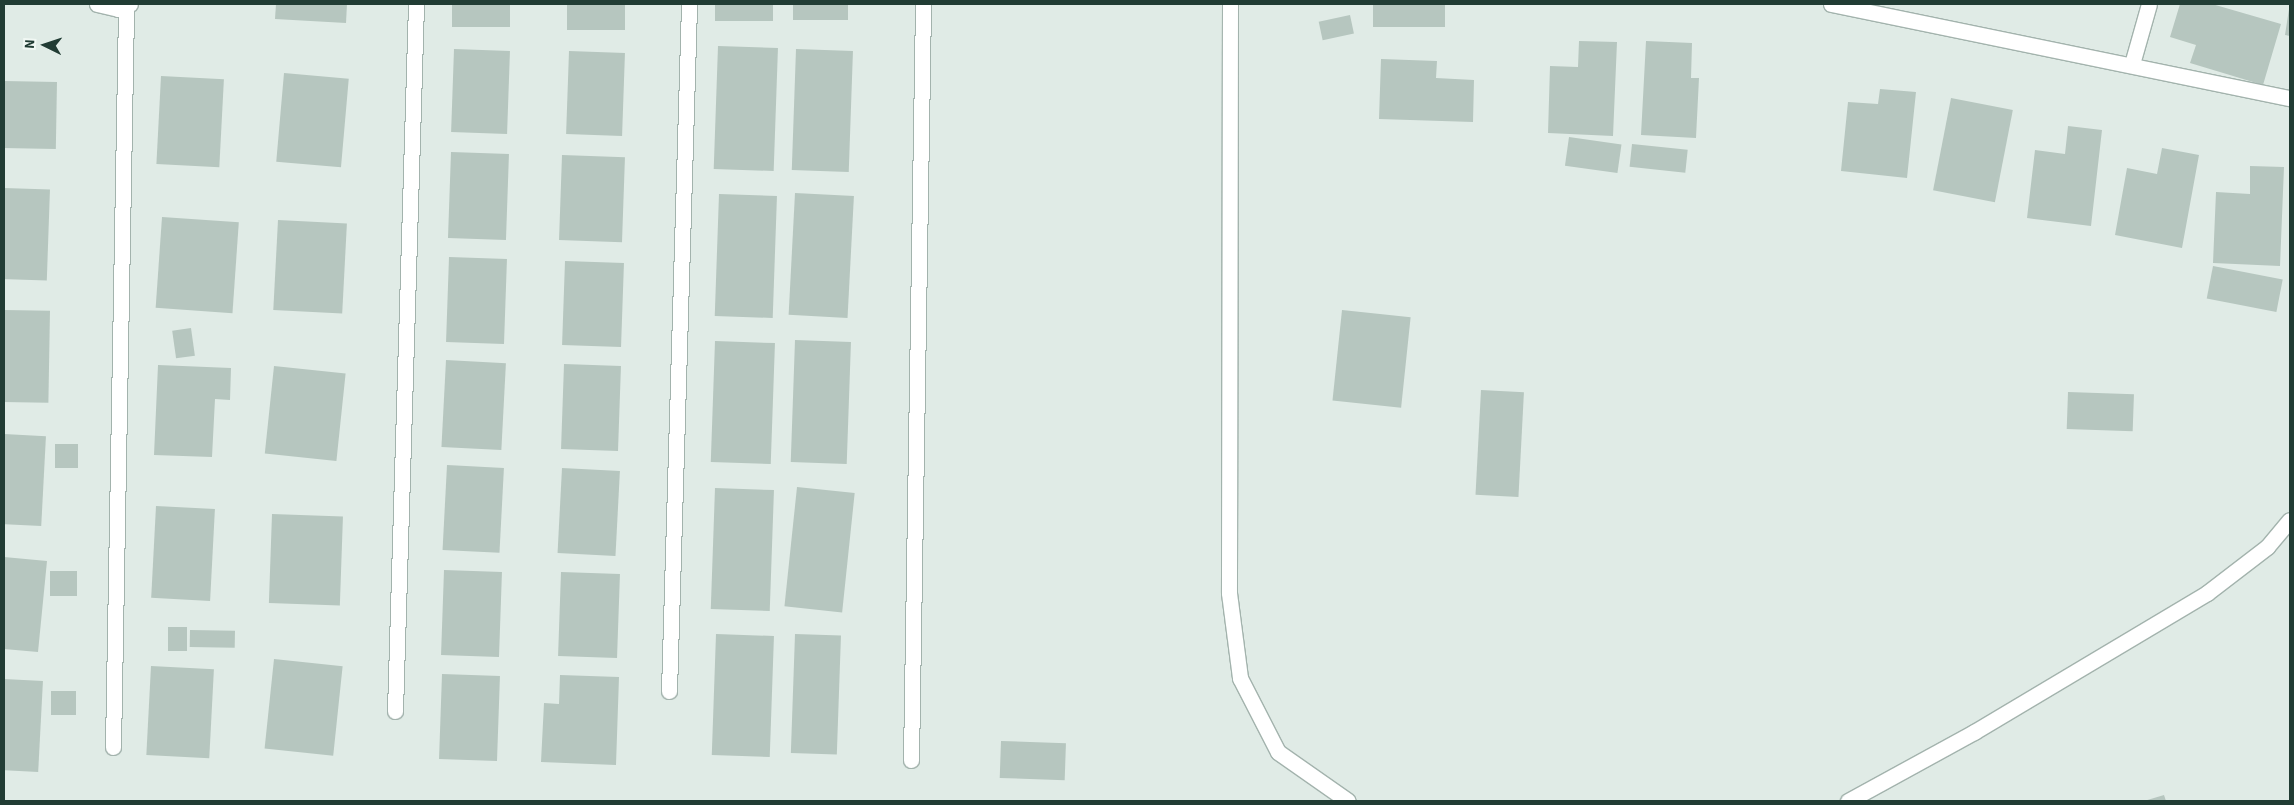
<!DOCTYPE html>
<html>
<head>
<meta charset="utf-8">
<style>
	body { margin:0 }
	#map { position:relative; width:2294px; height:805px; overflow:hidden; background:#e0ebe6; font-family:"Source Sans 3",sans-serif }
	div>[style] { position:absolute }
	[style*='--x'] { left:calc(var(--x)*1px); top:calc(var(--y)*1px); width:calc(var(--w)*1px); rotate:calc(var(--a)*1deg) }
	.building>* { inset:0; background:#b6c6bf; transform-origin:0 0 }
	.roads { filter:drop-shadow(1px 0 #a3b3ad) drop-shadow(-1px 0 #a3b3ad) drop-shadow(0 1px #a3b3ad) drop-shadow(0 -1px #a3b3ad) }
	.lane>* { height:15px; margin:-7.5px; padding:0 7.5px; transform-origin:7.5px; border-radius:7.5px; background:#fff }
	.street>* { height:15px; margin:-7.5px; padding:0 7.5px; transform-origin:7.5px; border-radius:7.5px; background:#fff }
	.secondary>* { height:15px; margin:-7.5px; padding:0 7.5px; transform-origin:7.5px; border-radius:7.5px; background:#fff }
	span { translate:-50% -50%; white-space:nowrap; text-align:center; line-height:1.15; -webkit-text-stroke:4px #f1f8f4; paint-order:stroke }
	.frame { position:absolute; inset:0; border:5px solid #213c34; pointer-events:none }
	.north { position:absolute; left:20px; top:20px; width:50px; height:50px; -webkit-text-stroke:4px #f1f8f4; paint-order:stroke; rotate:274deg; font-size:14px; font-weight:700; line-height:20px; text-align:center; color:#213c34 }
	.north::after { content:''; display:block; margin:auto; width:18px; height:22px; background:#213c34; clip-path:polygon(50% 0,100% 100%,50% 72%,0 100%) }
</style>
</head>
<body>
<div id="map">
	<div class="building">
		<div style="clip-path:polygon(276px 4px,347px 4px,346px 23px,275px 19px)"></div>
		<div style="left:452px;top:4px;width:58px;height:23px"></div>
		<div style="left:567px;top:4px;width:58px;height:26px"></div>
		<div style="left:715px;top:4px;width:58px;height:17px"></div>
		<div style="left:793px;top:4px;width:55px;height:16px"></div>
		<div style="left:1373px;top:4px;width:72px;height:23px"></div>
		<div style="clip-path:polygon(2180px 4px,2212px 4px,2281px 24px,2263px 85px,2190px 63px,2196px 45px,2170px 37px)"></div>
		<div style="clip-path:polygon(2289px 9px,2290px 9px,2290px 36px,2285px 35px)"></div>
		<div style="left:1350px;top:15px;width:19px;height:32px;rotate:78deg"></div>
		<div style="clip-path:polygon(1579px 41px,1617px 42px,1613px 136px,1548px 133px,1550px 66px,1578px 67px)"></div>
		<div style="clip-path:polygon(1646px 41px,1692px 43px,1691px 78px,1699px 78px,1696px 138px,1641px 135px)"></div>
		<div style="left:718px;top:46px;width:60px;height:123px;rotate:2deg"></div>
		<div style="left:454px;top:49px;width:56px;height:83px;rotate:2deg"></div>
		<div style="left:796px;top:49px;width:57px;height:121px;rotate:2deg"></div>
		<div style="left:569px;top:51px;width:56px;height:83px;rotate:2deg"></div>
		<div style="clip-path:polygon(1381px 59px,1437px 61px,1436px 78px,1474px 80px,1473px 122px,1379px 119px)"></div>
		<div style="left:284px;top:73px;width:65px;height:89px;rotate:5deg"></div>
		<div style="left:161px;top:76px;width:63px;height:88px;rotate:3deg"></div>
		<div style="left:4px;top:81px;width:53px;height:67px;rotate:1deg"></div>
		<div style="clip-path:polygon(1880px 89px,1916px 92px,1907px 178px,1841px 171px,1848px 102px,1878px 104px)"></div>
		<div style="left:1951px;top:98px;width:63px;height:94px;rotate:11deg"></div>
		<div style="clip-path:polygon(2068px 126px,2102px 130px,2091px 226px,2027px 218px,2035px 150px,2065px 154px)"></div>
		<div style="left:1569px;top:137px;width:53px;height:29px;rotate:8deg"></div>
		<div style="left:1632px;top:144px;width:56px;height:23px;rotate:6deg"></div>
		<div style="clip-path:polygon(2162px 148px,2199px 155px,2182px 248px,2115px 235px,2127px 168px,2157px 174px)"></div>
		<div style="left:451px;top:152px;width:58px;height:86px;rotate:2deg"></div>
		<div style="left:562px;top:155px;width:63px;height:85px;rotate:2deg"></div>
		<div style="clip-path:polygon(2250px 166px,2284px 167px,2280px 266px,2213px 263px,2216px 192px,2250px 194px)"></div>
		<div style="left:4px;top:188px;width:46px;height:91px;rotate:2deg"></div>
		<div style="left:795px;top:193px;width:59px;height:122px;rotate:3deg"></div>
		<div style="left:719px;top:194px;width:58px;height:122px;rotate:2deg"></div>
		<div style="left:162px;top:217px;width:77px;height:91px;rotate:4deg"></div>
		<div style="left:278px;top:220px;width:69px;height:90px;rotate:3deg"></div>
		<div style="left:449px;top:257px;width:58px;height:85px;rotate:2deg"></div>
		<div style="left:565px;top:261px;width:59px;height:84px;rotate:2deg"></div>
		<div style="left:2213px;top:266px;width:71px;height:33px;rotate:11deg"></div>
		<div style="left:4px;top:310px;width:46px;height:92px;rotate:1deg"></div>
		<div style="left:1342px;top:310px;width:69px;height:91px;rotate:6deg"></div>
		<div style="left:191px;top:328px;width:28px;height:19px;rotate:82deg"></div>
		<div style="left:795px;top:340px;width:56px;height:122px;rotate:2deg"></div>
		<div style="left:715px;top:341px;width:60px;height:121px;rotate:2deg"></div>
		<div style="left:446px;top:360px;width:60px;height:87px;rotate:3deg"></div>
		<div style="left:564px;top:364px;width:57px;height:85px;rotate:2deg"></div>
		<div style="clip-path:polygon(158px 365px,231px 368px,230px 400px,215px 399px,212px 457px,154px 455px)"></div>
		<div style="left:274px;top:366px;width:72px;height:88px;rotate:6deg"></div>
		<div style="left:1481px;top:390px;width:43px;height:105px;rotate:3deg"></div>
		<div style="left:2068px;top:392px;width:66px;height:37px;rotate:2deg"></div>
		<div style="left:4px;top:434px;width:42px;height:90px;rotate:3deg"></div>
		<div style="left:55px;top:444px;width:23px;height:24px"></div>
		<div style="left:447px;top:465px;width:57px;height:85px;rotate:3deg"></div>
		<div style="left:562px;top:468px;width:58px;height:85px;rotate:3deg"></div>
		<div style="left:797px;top:487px;width:58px;height:120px;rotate:6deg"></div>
		<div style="left:715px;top:488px;width:59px;height:121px;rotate:2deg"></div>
		<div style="left:156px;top:506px;width:59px;height:92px;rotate:3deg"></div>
		<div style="left:272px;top:514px;width:71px;height:89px;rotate:2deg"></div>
		<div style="clip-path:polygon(4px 557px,47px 561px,38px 652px,4px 649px)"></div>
		<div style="left:444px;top:570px;width:58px;height:85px;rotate:2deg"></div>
		<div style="left:50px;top:571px;width:27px;height:25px"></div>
		<div style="left:561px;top:572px;width:59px;height:84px;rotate:2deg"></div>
		<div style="left:168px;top:627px;width:19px;height:24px"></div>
		<div style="left:190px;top:630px;width:45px;height:17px;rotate:1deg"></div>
		<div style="left:716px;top:634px;width:58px;height:121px;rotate:2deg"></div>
		<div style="left:795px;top:634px;width:46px;height:119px;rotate:2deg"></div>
		<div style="left:274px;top:659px;width:69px;height:90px;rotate:6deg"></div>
		<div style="left:151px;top:666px;width:63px;height:89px;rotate:3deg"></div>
		<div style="left:442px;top:674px;width:58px;height:85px;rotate:2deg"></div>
		<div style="clip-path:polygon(560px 675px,619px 677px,616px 765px,541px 762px,544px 703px,559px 704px)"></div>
		<div style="left:4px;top:679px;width:39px;height:91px;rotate:3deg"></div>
		<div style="left:51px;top:691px;width:25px;height:24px"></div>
		<div style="left:1001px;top:741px;width:65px;height:37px;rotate:2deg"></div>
		<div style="clip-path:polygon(2164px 795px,2166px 801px,2144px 801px)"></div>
	</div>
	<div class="roads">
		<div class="lane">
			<div style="--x:97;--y:4;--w:22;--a:13"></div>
			<div style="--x:118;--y:9;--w:13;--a:-23"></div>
			<div style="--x:669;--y:691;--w:687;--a:-88.33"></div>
			<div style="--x:395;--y:711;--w:707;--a:-88.3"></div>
			<div style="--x:113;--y:747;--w:741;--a:-88.99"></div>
			<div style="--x:911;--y:760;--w:756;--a:-89.09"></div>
		</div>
		<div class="street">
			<div style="--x:1831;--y:4;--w:469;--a:11.6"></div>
			<div style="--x:2132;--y:64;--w:62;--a:-74.2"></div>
		</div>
		<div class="secondary">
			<div style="--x:1230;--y:4;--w:589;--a:90.1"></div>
			<div style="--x:1229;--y:593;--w:86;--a:82.6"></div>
			<div style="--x:1240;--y:678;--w:83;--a:62.8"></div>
			<div style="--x:1278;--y:752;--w:85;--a:35"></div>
			<div style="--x:1848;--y:801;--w:144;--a:-28.7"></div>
			<div style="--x:1974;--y:732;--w:271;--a:-30.8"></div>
			<div style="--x:2207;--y:593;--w:76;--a:-37.5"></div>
			<div style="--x:2267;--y:547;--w:35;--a:-50"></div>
		</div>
	</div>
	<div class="frame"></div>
	<div class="north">N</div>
</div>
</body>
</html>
